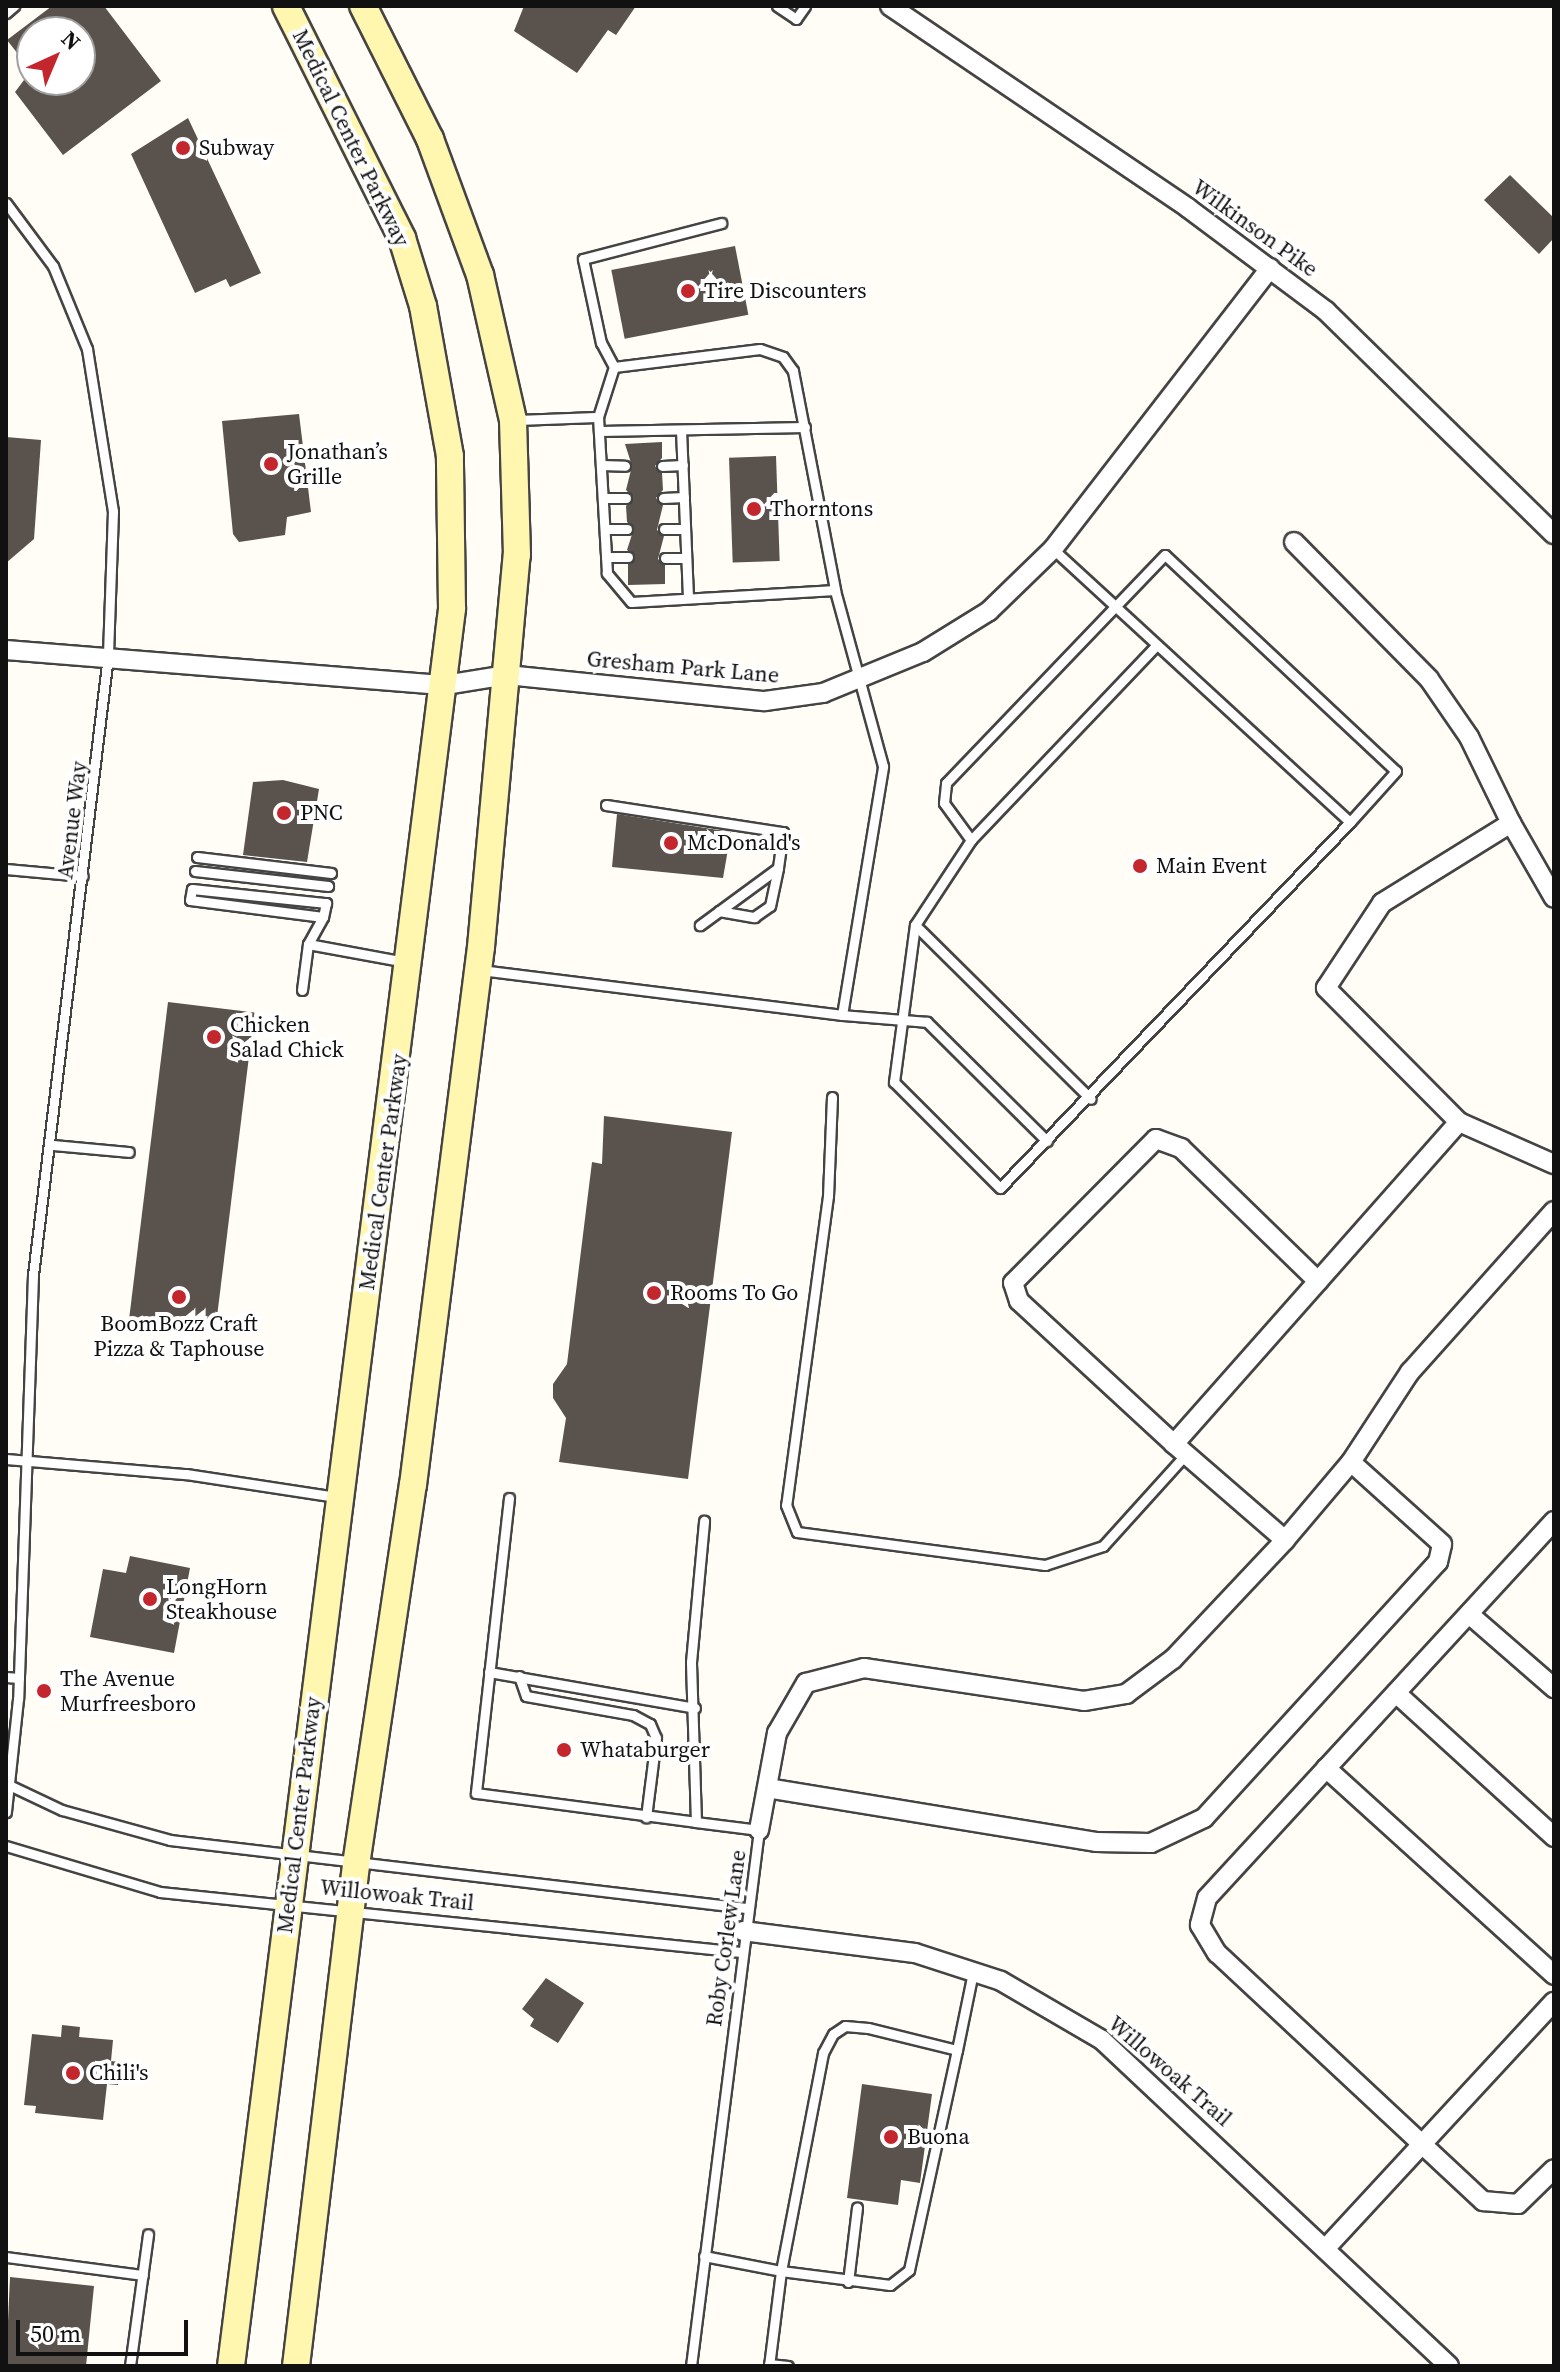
<!DOCTYPE html>
<html>
<head>
<meta charset="utf-8">
<style>
	body { margin:0 }
	#map { position:relative; width:1560px; height:2372px; overflow:hidden; background:#fffdf5; font-family:"Source Serif 4",serif }
	div>[style] { position:absolute }
	[style*='--x'] { left:calc(var(--x)*1px); top:calc(var(--y)*1px); width:calc(var(--w)*1px); rotate:calc(var(--a)*1deg) }
	.building>* { inset:0; background:#5a524d; transform-origin:0 0 }
	.roads { filter:drop-shadow(2px 0 #444) drop-shadow(-2px 0 #444) drop-shadow(0 2px #444) drop-shadow(0 -2px #444) }
	.lane>* { height:9px; margin:-4.5px; padding:0 4.5px; transform-origin:4.5px; border-radius:4.5px; background:#fff }
	.street>* { height:18px; margin:-9px; padding:0 9px; transform-origin:9px; border-radius:9px; background:#fff }
	.secondary>* { height:26px; margin:-13px; padding:0 13px; transform-origin:13px; border-radius:13px; background:#fff6b0 }
	.dots>* { width:22px; height:22px; translate:-50% -50%; box-sizing:border-box; border:4px solid #fff; border-radius:50% }
	span { translate:-50% -50%; white-space:nowrap; text-align:center; line-height:1.15; -webkit-text-stroke:8px #fff; paint-order:stroke }
	.street-label { font-size:22px; color:#111 }
	.poi-label { font-size:22px; color:#111 }
	.left { translate:0 -50%; text-align:left }
	.frame { position:absolute; inset:0; border:8px solid #111; pointer-events:none }
	.north { position:absolute; left:16px; top:16px; width:80px; height:80px; box-sizing:border-box; background:#fff; border:2px solid #a0a0a0; border-radius:50%; rotate:44deg; font-size:22px; font-weight:700; line-height:32px; text-align:center; color:#111 }
	.north::after { content:''; display:block; margin:auto; width:28px; height:36px; background:#c4262e; clip-path:polygon(50% 0,100% 100%,50% 72%,0 100%) }
	.scale { position:absolute; left:16px; top:2320px; width:172px; height:36px; box-sizing:border-box; border:4px solid #111; border-top:0; padding-left:10px; font-size:24px; line-height:28px; white-space:nowrap; color:#111; -webkit-text-stroke:6px #fff; paint-order:stroke }
</style>
</head>
<body>
<div id="map">
	<div class="building">
		<div style="clip-path:polygon(52px 6px,104px 6px,161px 81px,63px 155px,15px 92px,24px 80px,80px 80px,80px 32px,32px 32px,32px 72px,7px 40px)"></div>
		<div style="clip-path:polygon(524px 6px,636px 6px,616px 35px,608px 30px,577px 73px,514px 31px)"></div>
		<div style="clip-path:polygon(188px 118px,261px 273px,230px 287px,226px 279px,195px 293px,131px 154px)"></div>
		<div style="clip-path:polygon(1510px 175px,1554px 218px,1554px 238px,1539px 254px,1484px 200px)"></div>
		<div style="left:735px;top:246px;width:70px;height:126px;rotate:79deg"></div>
		<div style="clip-path:polygon(299px 414px,311px 512px,287px 517px,285px 535px,239px 542px,233px 534px,222px 421px)"></div>
		<div style="clip-path:polygon(6px 437px,41px 440px,34px 539px,6px 563px)"></div>
		<div style="clip-path:polygon(662px 442px,662px 458px,655px 466px,662px 473px,663px 490px,656px 498px,663px 505px,657px 530px,664px 536px,658px 559px,665px 565px,665px 584px,628px 585px,628px 564px,635px 556px,627px 550px,634px 528px,627px 522px,626px 506px,633px 497px,626px 490px,632px 466px,625px 444px)"></div>
		<div style="left:776px;top:456px;width:105px;height:47px;rotate:88deg"></div>
		<div style="clip-path:polygon(283px 780px,319px 789px,307px 862px,243px 855px,253px 782px)"></div>
		<div style="clip-path:polygon(617px 814px,731px 832px,723px 878px,612px 867px)"></div>
		<div style="left:168px;top:1002px;width:87px;height:318px;rotate:7deg"></div>
		<div style="clip-path:polygon(604px 1116px,732px 1132px,688px 1479px,559px 1462px,566px 1418px,553px 1398px,553px 1384px,567px 1364px,592px 1162px,602px 1164px)"></div>
		<div style="clip-path:polygon(130px 1556px,190px 1568px,174px 1653px,90px 1637px,103px 1569px,126px 1573px)"></div>
		<div style="clip-path:polygon(546px 1978px,584px 2003px,558px 2043px,530px 2026px,534px 2019px,522px 2009px)"></div>
		<div style="clip-path:polygon(62px 2025px,80px 2027px,79px 2037px,113px 2040px,111px 2061px,120px 2062px,118px 2085px,107px 2084px,103px 2120px,35px 2113px,36px 2106px,24px 2105px,32px 2034px,61px 2037px)"></div>
		<div style="clip-path:polygon(862px 2084px,932px 2094px,920px 2183px,901px 2180px,898px 2205px,847px 2198px)"></div>
		<div style="clip-path:polygon(10px 2277px,94px 2286px,86px 2366px,6px 2366px)"></div>
	</div>
	<div class="roads">
		<div class="lane">
			<div style="--x:777;--y:6;--w:23;--a:34"></div>
			<div style="--x:796;--y:19;--w:16;--a:-55"></div>
			<div style="--x:6;--y:13;--w:11;--a:-41"></div>
			<div style="--x:6;--y:203;--w:79;--a:53.3"></div>
			<div style="--x:53;--y:266;--w:90;--a:67.7"></div>
			<div style="--x:87;--y:349;--w:164;--a:80.9"></div>
			<div style="--x:113;--y:511;--w:145;--a:92"></div>
			<div style="--x:108;--y:656;--w:624;--a:96.91"></div>
			<div style="--x:33;--y:1275;--w:424;--a:92"></div>
			<div style="--x:18;--y:1699;--w:114;--a:96.1"></div>
			<div style="--x:614;--y:367;--w:27;--a:-118"></div>
			<div style="--x:601;--y:343;--w:86;--a:-102.1"></div>
			<div style="--x:583;--y:259;--w:143;--a:-14.6"></div>
			<div style="--x:598;--y:417;--w:52;--a:-72.3"></div>
			<div style="--x:614;--y:367;--w:147;--a:-7"></div>
			<div style="--x:760;--y:349;--w:24;--a:19"></div>
			<div style="--x:783;--y:357;--w:17;--a:54"></div>
			<div style="--x:793;--y:371;--w:223;--a:79.1"></div>
			<div style="--x:681;--y:430;--w:168;--a:87.6"></div>
			<div style="--x:600;--y:431;--w:205;--a:-1.1"></div>
			<div style="--x:602;--y:465;--w:23;--a:2"></div>
			<div style="--x:662;--y:466;--w:21;--a:-3"></div>
			<div style="--x:603;--y:498;--w:23;--a:0"></div>
			<div style="--x:663;--y:498;--w:21;--a:-3"></div>
			<div style="--x:605;--y:529;--w:22;--a:0"></div>
			<div style="--x:664;--y:529;--w:21;--a:0"></div>
			<div style="--x:1053;--y:549;--w:84;--a:42.6"></div>
			<div style="--x:1115;--y:606;--w:319;--a:42.6"></div>
			<div style="--x:1350;--y:822;--w:506;--a:133.72"></div>
			<div style="--x:1000;--y:1188;--w:150;--a:-135"></div>
			<div style="--x:894;--y:1082;--w:158;--a:-82.4"></div>
			<div style="--x:915;--y:925;--w:102;--a:-56.6"></div>
			<div style="--x:971;--y:840;--w:269;--a:-46.4"></div>
			<div style="--x:606;--y:557;--w:22;--a:0"></div>
			<div style="--x:665;--y:558;--w:21;--a:0"></div>
			<div style="--x:606;--y:805;--w:179;--a:8.7"></div>
			<div style="--x:783;--y:832;--w:36;--a:98"></div>
			<div style="--x:778;--y:868;--w:97;--a:143.8"></div>
			<div style="--x:971;--y:840;--w:46;--a:-126.1"></div>
			<div style="--x:944;--y:803;--w:20;--a:-84"></div>
			<div style="--x:946;--y:783;--w:316;--a:-46.2"></div>
			<div style="--x:1165;--y:555;--w:316;--a:43.1"></div>
			<div style="--x:1396;--y:771;--w:69;--a:132"></div>
			<div style="--x:197;--y:857;--w:135;--a:6.8"></div>
			<div style="--x:6;--y:869;--w:77;--a:5.2"></div>
			<div style="--x:195;--y:871;--w:134;--a:6.4"></div>
			<div style="--x:719;--y:911;--w:36;--a:10"></div>
			<div style="--x:754;--y:917;--w:19;--a:-35"></div>
			<div style="--x:770;--y:906;--w:39;--a:-78"></div>
			<div style="--x:323;--y:917;--w:134;--a:-172.7"></div>
			<div style="--x:190;--y:900;--w:11;--a:-80"></div>
			<div style="--x:192;--y:889;--w:135;--a:6"></div>
			<div style="--x:326;--y:903;--w:14;--a:102"></div>
			<div style="--x:323;--y:917;--w:31;--a:119"></div>
			<div style="--x:308;--y:944;--w:100;--a:10.4"></div>
			<div style="--x:915;--y:925;--w:247;--a:44.7"></div>
			<div style="--x:481;--y:970;--w:364;--a:7.1"></div>
			<div style="--x:842;--y:1015;--w:252;--a:-80.6"></div>
			<div style="--x:883;--y:766;--w:182;--a:-105.3"></div>
			<div style="--x:835;--y:590;--w:204;--a:176.6"></div>
			<div style="--x:631;--y:602;--w:38;--a:-130"></div>
			<div style="--x:607;--y:573;--w:156;--a:-93.3"></div>
			<div style="--x:598;--y:417;--w:83;--a:177.9"></div>
			<div style="--x:302;--y:990;--w:46;--a:-82.6"></div>
			<div style="--x:842;--y:1015;--w:85;--a:4.7"></div>
			<div style="--x:927;--y:1022;--w:169;--a:44.8"></div>
			<div style="--x:832;--y:1097;--w:99;--a:92.3"></div>
			<div style="--x:828;--y:1196;--w:312;--a:97.7"></div>
			<div style="--x:786;--y:1505;--w:29;--a:68"></div>
			<div style="--x:797;--y:1532;--w:250;--a:7.6"></div>
			<div style="--x:1045;--y:1565;--w:61;--a:-18.1"></div>
			<div style="--x:1103;--y:1546;--w:124;--a:-47.9"></div>
			<div style="--x:52;--y:1145;--w:77;--a:5.2"></div>
			<div style="--x:6;--y:1459;--w:181;--a:4.8"></div>
			<div style="--x:186;--y:1474;--w:152;--a:8.7"></div>
			<div style="--x:509;--y:1498;--w:297;--a:96.4"></div>
			<div style="--x:476;--y:1793;--w:222;--a:7.5"></div>
			<div style="--x:489;--y:1672;--w:209;--a:9.9"></div>
			<div style="--x:519;--y:1676;--w:21;--a:71"></div>
			<div style="--x:526;--y:1696;--w:109;--a:10.1"></div>
			<div style="--x:633;--y:1715;--w:19;--a:28"></div>
			<div style="--x:650;--y:1724;--w:15;--a:67"></div>
			<div style="--x:656;--y:1738;--w:80;--a:97.2"></div>
			<div style="--x:6;--y:1677;--w:13;--a:4"></div>
			<div style="--x:9;--y:1785;--w:59;--a:25.3"></div>
			<div style="--x:62;--y:1810;--w:112;--a:15.5"></div>
			<div style="--x:170;--y:1840;--w:580;--a:6.73"></div>
			<div style="--x:6;--y:1846;--w:161;--a:16.6"></div>
			<div style="--x:160;--y:1892;--w:584;--a:5.9"></div>
			<div style="--x:957;--y:2050;--w:92;--a:-166.1"></div>
			<div style="--x:868;--y:2028;--w:23;--a:-175"></div>
			<div style="--x:845;--y:2026;--w:14;--a:146"></div>
			<div style="--x:833;--y:2034;--w:21;--a:118"></div>
			<div style="--x:823;--y:2053;--w:222;--a:100.9"></div>
			<div style="--x:781;--y:2271;--w:110;--a:7.3"></div>
			<div style="--x:890;--y:2285;--w:24;--a:-38"></div>
			<div style="--x:909;--y:2270;--w:225;--a:-77.7"></div>
			<div style="--x:957;--y:2050;--w:80;--a:-78.4"></div>
			<div style="--x:704;--y:2256;--w:78;--a:11"></div>
			<div style="--x:781;--y:2271;--w:96;--a:97.2"></div>
			<div style="--x:6;--y:2257;--w:138;--a:7.5"></div>
			<div style="--x:848;--y:2282;--w:75;--a:-83.1"></div>
			<div style="--x:769;--y:2364;--w:19;--a:6"></div>
			<div style="--x:130;--y:2366;--w:133;--a:-82.2"></div>
			<div style="--x:691;--y:2366;--w:540;--a:-82.77"></div>
			<div style="--x:759;--y:1830;--w:64;--a:-172.8"></div>
			<div style="--x:696;--y:1822;--w:160;--a:-91.8"></div>
			<div style="--x:691;--y:1662;--w:142;--a:-84.7"></div>
		</div>
		<div class="street">
			<div style="--x:890;--y:6;--w:360;--a:34.1"></div>
			<div style="--x:1188;--y:208;--w:172;--a:36.7"></div>
			<div style="--x:1326;--y:311;--w:319;--a:44.4"></div>
			<div style="--x:1294;--y:542;--w:192;--a:45.4"></div>
			<div style="--x:1429;--y:679;--w:70;--a:55.4"></div>
			<div style="--x:1469;--y:737;--w:96;--a:64"></div>
			<div style="--x:6;--y:650;--w:440;--a:4.6"></div>
			<div style="--x:445;--y:685;--w:63;--a:-9.2"></div>
			<div style="--x:507;--y:675;--w:259;--a:5.8"></div>
			<div style="--x:765;--y:701;--w:59;--a:-7.9"></div>
			<div style="--x:823;--y:693;--w:108;--a:-22.3"></div>
			<div style="--x:923;--y:652;--w:78;--a:-31.8"></div>
			<div style="--x:989;--y:611;--w:89;--a:-44.1"></div>
			<div style="--x:1053;--y:549;--w:355;--a:-52.3"></div>
			<div style="--x:1459;--y:1122;--w:189;--a:-134.8"></div>
			<div style="--x:1326;--y:988;--w:102;--a:-56.6"></div>
			<div style="--x:1382;--y:903;--w:152;--a:-31.8"></div>
			<div style="--x:1511;--y:823;--w:86;--a:60.2"></div>
			<div style="--x:1174;--y:1444;--w:211;--a:-137.3"></div>
			<div style="--x:1019;--y:1301;--w:19;--a:-108"></div>
			<div style="--x:1013;--y:1283;--w:203;--a:-45.2"></div>
			<div style="--x:1156;--y:1139;--w:27;--a:20"></div>
			<div style="--x:1181;--y:1148;--w:191;--a:44.2"></div>
			<div style="--x:1554;--y:1521;--w:512;--a:132.63"></div>
			<div style="--x:1207;--y:1898;--w:28;--a:105"></div>
			<div style="--x:1200;--y:1925;--w:33;--a:59"></div>
			<div style="--x:1217;--y:1953;--w:364;--a:43"></div>
			<div style="--x:1483;--y:2201;--w:35;--a:5"></div>
			<div style="--x:1518;--y:2204;--w:50;--a:-44.2"></div>
			<div style="--x:1285;--y:1540;--w:147;--a:-139.1"></div>
			<div style="--x:1174;--y:1444;--w:430;--a:-48.5"></div>
			<div style="--x:1459;--y:1122;--w:104;--a:23.9"></div>
			<div style="--x:1469;--y:1614;--w:113;--a:41"></div>
			<div style="--x:1396;--y:1693;--w:214;--a:42.3"></div>
			<div style="--x:1326;--y:1768;--w:308;--a:42.2"></div>
			<div style="--x:767;--y:1788;--w:333;--a:9.3"></div>
			<div style="--x:1096;--y:1842;--w:55;--a:1"></div>
			<div style="--x:1151;--y:1843;--w:59;--a:-25.3"></div>
			<div style="--x:1204;--y:1818;--w:347;--a:-47.6"></div>
			<div style="--x:1438;--y:1562;--w:18;--a:-77"></div>
			<div style="--x:1442;--y:1544;--w:122;--a:-138"></div>
			<div style="--x:759;--y:1830;--w:99;--a:-79.5"></div>
			<div style="--x:777;--y:1733;--w:58;--a:-59.9"></div>
			<div style="--x:806;--y:1683;--w:60;--a:-14.5"></div>
			<div style="--x:864;--y:1668;--w:222;--a:8.5"></div>
			<div style="--x:1084;--y:1701;--w:43;--a:-9.5"></div>
			<div style="--x:1126;--y:1694;--w:59;--a:-36.7"></div>
			<div style="--x:1173;--y:1659;--w:163;--a:-46.7"></div>
			<div style="--x:1285;--y:1540;--w:102;--a:-49.8"></div>
			<div style="--x:1351;--y:1462;--w:108;--a:-56.8"></div>
			<div style="--x:1410;--y:1372;--w:216;--a:-48.2"></div>
			<div style="--x:743;--y:1931;--w:173;--a:7.3"></div>
			<div style="--x:915;--y:1953;--w:90;--a:18"></div>
			<div style="--x:1001;--y:1981;--w:117;--a:30.3"></div>
			<div style="--x:1102;--y:2040;--w:476;--a:43.2"></div>
			<div style="--x:1325;--y:2249;--w:337;--a:-47.2"></div>
		</div>
		<div class="secondary">
			<div style="--x:231;--y:2366;--w:1772;--a:-82.83"></div>
			<div style="--x:452;--y:608;--w:152;--a:-90.8"></div>
			<div style="--x:450;--y:456;--w:152;--a:-100.2"></div>
			<div style="--x:423;--y:306;--w:71;--a:-107.2"></div>
			<div style="--x:402;--y:238;--w:259;--a:-116.6"></div>
			<div style="--x:296;--y:2366;--w:505;--a:-83.17"></div>
			<div style="--x:356;--y:1865;--w:384;--a:-81.5"></div>
			<div style="--x:413;--y:1485;--w:542;--a:-82.8"></div>
			<div style="--x:481;--y:947;--w:394;--a:-84.8"></div>
			<div style="--x:517;--y:555;--w:135;--a:-91.7"></div>
			<div style="--x:513;--y:420;--w:149;--a:-102.8"></div>
			<div style="--x:480;--y:275;--w:145;--a:-110.2"></div>
			<div style="--x:430;--y:139;--w:149;--a:-116.7"></div>
		</div>
	</div>
	<div class="dots">
		<div style="left:183px;top:148px;background:#c4262e"></div>
		<div style="left:688px;top:291px;background:#c4262e"></div>
		<div style="left:271px;top:464px;background:#c4262e"></div>
		<div style="left:754px;top:509px;background:#c4262e"></div>
		<div style="left:284px;top:813px;background:#c4262e"></div>
		<div style="left:671px;top:843px;background:#c4262e"></div>
		<div style="left:1140px;top:866px;background:#c4262e"></div>
		<div style="left:214px;top:1037px;background:#c4262e"></div>
		<div style="left:654px;top:1293px;background:#c4262e"></div>
		<div style="left:179px;top:1297px;background:#c4262e"></div>
		<div style="left:150px;top:1599px;background:#c4262e"></div>
		<div style="left:44px;top:1691px;background:#c4262e"></div>
		<div style="left:564px;top:1750px;background:#c4262e"></div>
		<div style="left:73px;top:2073px;background:#c4262e"></div>
		<div style="left:891px;top:2137px;background:#c4262e"></div>
	</div>
	<div class="street-label">
		<span style="left:351px;top:138px;rotate:64deg">Medical Center Parkway</span>
		<span style="left:1255px;top:228px;rotate:36deg">Wilkinson Pike</span>
		<span style="left:683px;top:667px;rotate:5deg">Gresham Park Lane</span>
		<span style="left:72px;top:820px;rotate:-83deg">Avenue Way</span>
		<span style="left:383px;top:1172px;rotate:-82deg">Medical Center Parkway</span>
		<span style="left:299px;top:1815px;rotate:-83deg">Medical Center Parkway</span>
		<span style="left:397px;top:1895px;rotate:6deg">Willowoak Trail</span>
		<span style="left:726px;top:1938px;rotate:-82deg">Roby Corlew Lane</span>
		<span style="left:1170px;top:2071px;rotate:41deg">Willowoak Trail</span>
	</div>
	<div class="poi-label">
		<span class="left" style="left:199px;top:148px">Subway</span>
		<span class="left" style="left:704px;top:291px">Tire Discounters</span>
		<span class="left" style="left:287px;top:464px">Jonathan’s<br>Grille</span>
		<span class="left" style="left:770px;top:509px">Thorntons</span>
		<span class="left" style="left:300px;top:813px">PNC</span>
		<span class="left" style="left:687px;top:843px">McDonald's</span>
		<span class="left" style="left:1156px;top:866px">Main Event</span>
		<span class="left" style="left:230px;top:1037px">Chicken<br>Salad Chick</span>
		<span class="left" style="left:670px;top:1293px">Rooms To Go</span>
		<span style="left:179px;top:1336px">BoomBozz Craft<br>Pizza &amp; Taphouse</span>
		<span class="left" style="left:166px;top:1599px">LongHorn<br>Steakhouse</span>
		<span class="left" style="left:60px;top:1691px">The Avenue<br>Murfreesboro</span>
		<span class="left" style="left:580px;top:1750px">Whataburger</span>
		<span class="left" style="left:89px;top:2073px">Chili's</span>
		<span class="left" style="left:907px;top:2137px">Buona</span>
	</div>
	<div class="frame"></div>
	<div class="north">N</div>
	<div class="scale">50 m</div>
</div>
</body>
</html>
